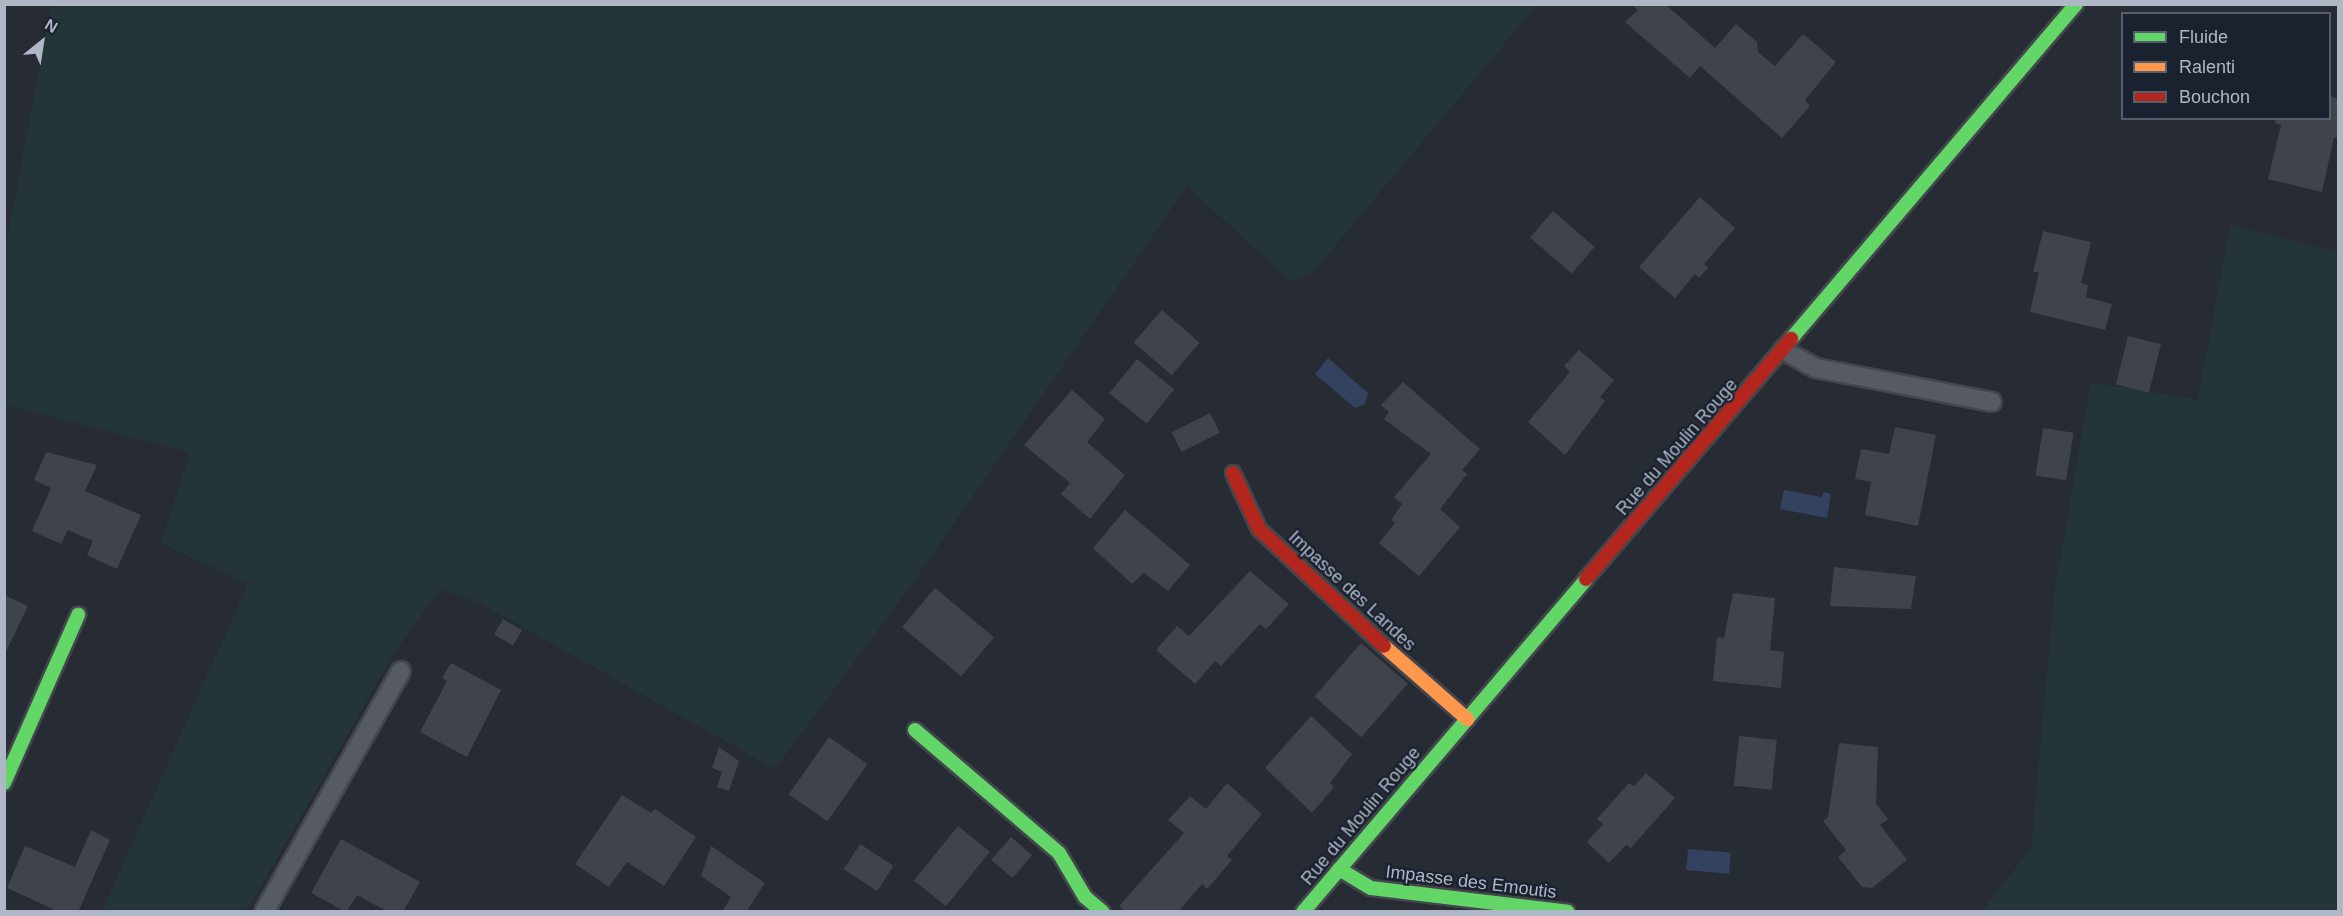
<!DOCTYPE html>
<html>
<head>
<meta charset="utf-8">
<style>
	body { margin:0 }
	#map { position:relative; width:2343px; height:916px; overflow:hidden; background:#272b34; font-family:Arial,sans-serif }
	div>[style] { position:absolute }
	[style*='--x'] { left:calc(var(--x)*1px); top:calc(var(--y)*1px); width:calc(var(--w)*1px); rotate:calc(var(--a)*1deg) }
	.green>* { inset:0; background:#24353a }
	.water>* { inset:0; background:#33425e; transform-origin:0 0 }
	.building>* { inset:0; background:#3f434b; transform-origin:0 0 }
	.roads { filter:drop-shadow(2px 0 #43464d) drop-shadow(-2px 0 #43464d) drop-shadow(0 2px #43464d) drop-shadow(0 -2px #43464d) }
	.lane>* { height:18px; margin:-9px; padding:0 9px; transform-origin:9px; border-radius:9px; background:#565a62 }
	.fast>* { height:14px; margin:-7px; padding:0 7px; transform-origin:7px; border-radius:7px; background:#63d668 }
	.slow>* { height:14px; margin:-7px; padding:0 7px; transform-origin:7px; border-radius:7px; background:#ff974d }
	.jam>* { height:14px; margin:-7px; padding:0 7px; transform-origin:7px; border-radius:7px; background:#b3261e }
	span { translate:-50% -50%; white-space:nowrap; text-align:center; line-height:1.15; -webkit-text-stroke:4.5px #1a212f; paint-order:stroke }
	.street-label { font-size:18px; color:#afb7c6 }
	.frame { position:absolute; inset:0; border:6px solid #afb7c6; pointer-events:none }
	.legend { position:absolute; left:2121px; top:12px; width:210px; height:108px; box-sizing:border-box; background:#1a212f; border:2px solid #565d6b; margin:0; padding:8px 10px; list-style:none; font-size:18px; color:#afb7c6 }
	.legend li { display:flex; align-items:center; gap:12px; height:30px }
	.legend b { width:30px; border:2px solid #565d6b }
	.north { position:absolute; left:12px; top:12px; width:60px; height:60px; -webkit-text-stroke:4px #1a212f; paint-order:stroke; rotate:30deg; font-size:16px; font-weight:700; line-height:24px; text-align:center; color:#afb7c6 }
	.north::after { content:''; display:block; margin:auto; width:21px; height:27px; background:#afb7c6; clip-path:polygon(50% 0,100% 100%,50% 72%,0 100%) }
</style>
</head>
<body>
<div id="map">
	<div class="green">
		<div style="clip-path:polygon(51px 5px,51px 4px,1537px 5px,1312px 273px,1290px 281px,1187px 186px,912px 584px,775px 769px,482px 604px,440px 589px,395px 652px,246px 912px,102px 911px,248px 584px,161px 543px,190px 452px,5px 405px,5px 251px)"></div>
		<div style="clip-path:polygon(2230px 225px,2338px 252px,2338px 911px,1982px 911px,2031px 848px,2054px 594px,2091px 382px,2198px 400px)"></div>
	</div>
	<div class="water">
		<div style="clip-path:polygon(1328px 358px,1368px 393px,1365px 404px,1355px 408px,1315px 374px)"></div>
		<div style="clip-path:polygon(1784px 490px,1822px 497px,1824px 492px,1831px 494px,1827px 518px,1780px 509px)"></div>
		<div style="left:1688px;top:849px;width:43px;height:21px;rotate:5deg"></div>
	</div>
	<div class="building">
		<div style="clip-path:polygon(1631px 4px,1665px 4px,1715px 48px,1736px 24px,1757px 42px,1758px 52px,1775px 66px,1803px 34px,1836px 62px,1805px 100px,1810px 106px,1782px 138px,1700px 66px,1690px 78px,1625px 22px,1638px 10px)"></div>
		<div style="clip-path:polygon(2330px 96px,2338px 99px,2338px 138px,2334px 137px,2322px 192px,2268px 179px,2281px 125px,2275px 123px,2276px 118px,2330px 118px)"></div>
		<div style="clip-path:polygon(1700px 197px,1735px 228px,1704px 264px,1708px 268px,1699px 278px,1695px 274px,1675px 298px,1639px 267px)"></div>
		<div style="left:1553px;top:211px;width:55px;height:35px;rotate:41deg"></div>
		<div style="clip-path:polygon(2043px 231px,2091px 242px,2081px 283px,2088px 285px,2086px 297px,2112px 304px,2105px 330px,2030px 312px,2039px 272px,2033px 272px)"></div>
		<div style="left:1162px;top:310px;width:50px;height:43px;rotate:41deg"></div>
		<div style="left:2128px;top:336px;width:34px;height:50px;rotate:14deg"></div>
		<div style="clip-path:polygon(1579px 350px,1614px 380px,1600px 397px,1605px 401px,1565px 455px,1528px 422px,1570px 372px,1564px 366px)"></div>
		<div style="left:1137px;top:359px;width:48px;height:44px;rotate:39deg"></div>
		<div style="clip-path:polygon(1403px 382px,1480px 449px,1462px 470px,1467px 474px,1440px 509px,1460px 527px,1419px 576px,1379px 543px,1395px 523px,1391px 520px,1402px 504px,1394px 497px,1431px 454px,1384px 419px,1389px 412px,1381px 405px)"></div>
		<div style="clip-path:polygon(1072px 390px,1105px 419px,1087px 442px,1125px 475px,1090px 519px,1061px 494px,1070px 483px,1024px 445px)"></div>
		<div style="left:1210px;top:413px;width:22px;height:43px;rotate:63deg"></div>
		<div style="clip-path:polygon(1895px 427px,1936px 435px,1918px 526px,1865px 515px,1871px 482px,1855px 479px,1861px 449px,1889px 454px)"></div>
		<div style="left:2043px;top:428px;width:31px;height:48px;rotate:9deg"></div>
		<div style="clip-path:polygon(46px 452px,97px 465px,85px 491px,141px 515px,117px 569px,87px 555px,93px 541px,68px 530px,61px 544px,32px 531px,51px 488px,34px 480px)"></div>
		<div style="clip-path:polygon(1125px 510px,1190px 565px,1168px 591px,1144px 573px,1132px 584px,1093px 548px)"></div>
		<div style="clip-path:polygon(1834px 567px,1916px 576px,1911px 609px,1830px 606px)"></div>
		<div style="clip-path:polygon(1250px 571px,1289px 604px,1266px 629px,1260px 624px,1221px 666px,1215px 661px,1195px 684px,1156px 650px,1177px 626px,1189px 636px)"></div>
		<div style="left:935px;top:588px;width:77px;height:51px;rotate:40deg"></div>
		<div style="clip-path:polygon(1733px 593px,1775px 598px,1770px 650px,1784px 652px,1781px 688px,1713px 681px,1717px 637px,1724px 638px)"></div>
		<div style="clip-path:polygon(4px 595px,28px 606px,4px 656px)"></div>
		<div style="left:503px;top:619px;width:22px;height:18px;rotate:30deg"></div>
		<div style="left:1361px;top:643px;width:62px;height:71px;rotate:41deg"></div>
		<div style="clip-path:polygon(451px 663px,501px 690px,467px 757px,420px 732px,447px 681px,442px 678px)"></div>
		<div style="clip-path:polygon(1311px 716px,1352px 754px,1330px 783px,1334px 787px,1312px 813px,1265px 768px)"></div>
		<div style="left:1739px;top:736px;width:38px;height:50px;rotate:6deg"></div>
		<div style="left:829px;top:737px;width:47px;height:70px;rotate:35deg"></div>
		<div style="clip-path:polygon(1839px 743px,1878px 747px,1876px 804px,1888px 819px,1880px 825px,1907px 860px,1872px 888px,1862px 887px,1838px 857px,1846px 850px,1823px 821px,1828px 817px)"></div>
		<div style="clip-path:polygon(719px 747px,739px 761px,729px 791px,717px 787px,722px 772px,712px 768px)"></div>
		<div style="clip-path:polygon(1646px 773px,1675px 798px,1631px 848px,1626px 845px,1609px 863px,1587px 842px,1603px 824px,1597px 819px,1629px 783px,1634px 786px)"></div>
		<div style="clip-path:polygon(1227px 783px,1262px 814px,1227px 856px,1232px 860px,1207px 889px,1202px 884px,1178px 912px,1125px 912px,1119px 906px,1184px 833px,1168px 820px,1190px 796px,1206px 809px)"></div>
		<div style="clip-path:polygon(622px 795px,651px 813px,655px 809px,696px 837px,664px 886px,627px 862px,609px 887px,575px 864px)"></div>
		<div style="left:958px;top:826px;width:41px;height:70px;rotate:39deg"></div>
		<div style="clip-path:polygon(91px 830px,110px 840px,78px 912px,52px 912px,53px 909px,7px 888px,25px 846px,75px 867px)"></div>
		<div style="left:1011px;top:837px;width:28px;height:30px;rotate:41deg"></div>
		<div style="clip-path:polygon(341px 839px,420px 882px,403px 912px,388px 912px,357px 895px,346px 912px,311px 893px)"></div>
		<div style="left:860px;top:844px;width:40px;height:30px;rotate:33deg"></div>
		<div style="clip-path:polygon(711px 846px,765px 883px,746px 912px,722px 912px,731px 897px,701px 876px)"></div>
	</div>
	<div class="roads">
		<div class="lane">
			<div style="--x:1783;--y:350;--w:38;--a:29"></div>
			<div style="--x:1816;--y:368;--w:179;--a:10.9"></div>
			<div style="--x:264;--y:912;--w:277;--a:-60.4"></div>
		</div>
		<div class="fast">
			<div style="--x:1791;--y:339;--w:440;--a:-49.6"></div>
			<div style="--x:915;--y:730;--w:189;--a:40.5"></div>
			<div style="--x:1059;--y:853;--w:51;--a:59.4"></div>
			<div style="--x:1085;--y:897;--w:23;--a:40"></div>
			<div style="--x:4;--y:783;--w:184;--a:-66.2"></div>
			<div style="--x:1339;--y:869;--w:37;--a:31"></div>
			<div style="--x:1371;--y:888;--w:198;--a:6.9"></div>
			<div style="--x:1303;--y:912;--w:437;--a:-49.6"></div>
		</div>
		<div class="slow">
			<div style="--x:1384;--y:646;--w:111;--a:41.3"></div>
		</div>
		<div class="jam">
			<div style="--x:1233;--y:473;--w:62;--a:65.1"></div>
			<div style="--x:1259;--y:529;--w:171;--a:43.1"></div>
			<div style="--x:1586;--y:579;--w:316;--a:-49.5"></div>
		</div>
	</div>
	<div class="street-label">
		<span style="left:1677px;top:447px;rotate:-49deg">Rue du Moulin Rouge</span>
		<span style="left:1352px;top:591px;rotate:43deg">Impasse des Landes</span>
		<span style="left:1361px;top:816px;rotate:-50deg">Rue du Moulin Rouge</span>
		<span style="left:1471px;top:882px;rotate:7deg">Impasse des Emoutis</span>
	</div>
	<div class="frame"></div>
	<ul class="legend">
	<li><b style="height:8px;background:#63d668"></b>Fluide</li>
	<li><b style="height:8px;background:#ff974d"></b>Ralenti</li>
	<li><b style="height:8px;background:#b3261e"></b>Bouchon</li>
	</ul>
	<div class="north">N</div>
</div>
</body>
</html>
